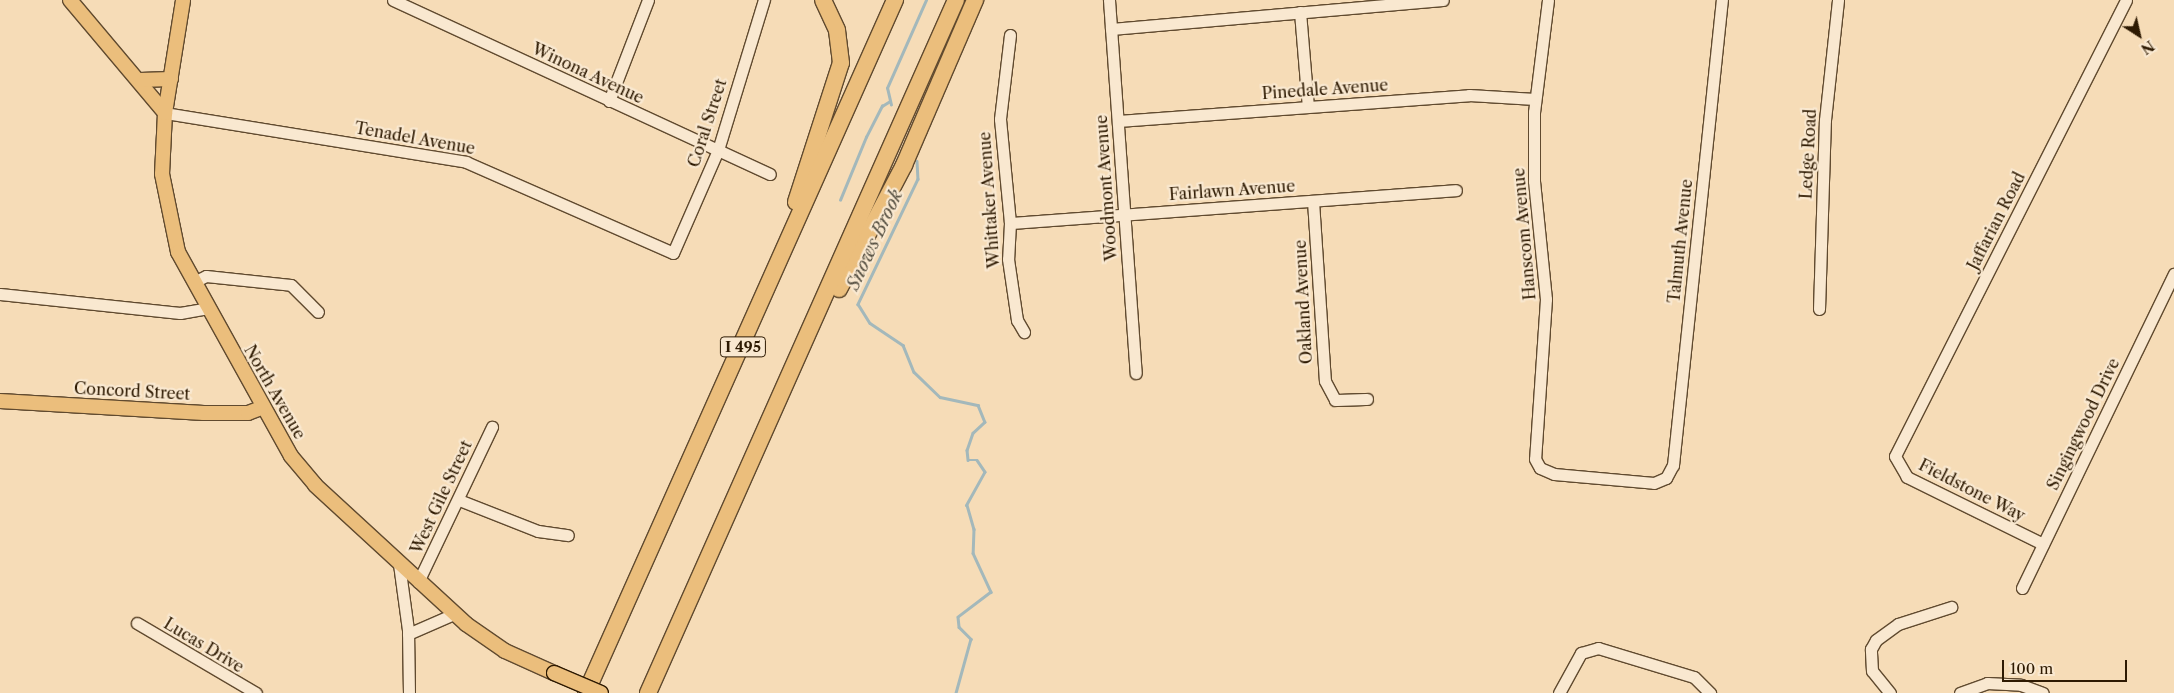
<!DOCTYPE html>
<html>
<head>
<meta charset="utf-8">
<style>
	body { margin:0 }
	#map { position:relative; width:2174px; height:693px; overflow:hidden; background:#f6dcb7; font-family:"Libre Caslon Text",serif }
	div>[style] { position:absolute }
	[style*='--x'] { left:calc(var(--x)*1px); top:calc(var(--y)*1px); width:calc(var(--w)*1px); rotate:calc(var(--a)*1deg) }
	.stream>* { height:2.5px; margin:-1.25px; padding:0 1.25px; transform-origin:1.25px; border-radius:1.25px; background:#a3b8bb }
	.roads { filter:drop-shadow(1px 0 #604a2f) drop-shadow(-1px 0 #604a2f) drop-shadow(0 1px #604a2f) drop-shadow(0 -1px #604a2f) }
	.minor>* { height:11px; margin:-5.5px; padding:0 5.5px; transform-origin:5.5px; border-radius:5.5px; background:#f9e8d0 }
	.major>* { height:14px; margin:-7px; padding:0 7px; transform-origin:7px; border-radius:7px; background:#ebbe7c }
	.highway>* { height:16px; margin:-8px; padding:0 8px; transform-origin:8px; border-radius:8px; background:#ebbe7c }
	.bridges { filter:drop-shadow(1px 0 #2e1a02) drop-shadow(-1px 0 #2e1a02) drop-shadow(0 1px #2e1a02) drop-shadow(0 -1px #2e1a02) }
	.major-bridge>* { height:14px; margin:-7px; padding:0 7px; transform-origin:7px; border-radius:7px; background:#ebbe7c }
	span { translate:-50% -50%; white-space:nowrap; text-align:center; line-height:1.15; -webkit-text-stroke:4.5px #f9e8d0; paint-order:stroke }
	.shield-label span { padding:1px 4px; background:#f9e8d0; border:1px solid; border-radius:4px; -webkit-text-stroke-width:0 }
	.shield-label { font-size:15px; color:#2e1a02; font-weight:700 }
	.street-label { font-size:16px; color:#2e1a02 }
	.water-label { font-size:18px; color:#575143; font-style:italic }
	.north { position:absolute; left:2114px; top:10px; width:50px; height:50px; -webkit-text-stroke:4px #f9e8d0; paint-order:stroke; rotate:145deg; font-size:14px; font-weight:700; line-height:20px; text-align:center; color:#2e1a02 }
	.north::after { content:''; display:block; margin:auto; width:18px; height:22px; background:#2e1a02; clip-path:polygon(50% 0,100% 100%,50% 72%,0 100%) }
	.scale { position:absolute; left:2002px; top:660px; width:125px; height:22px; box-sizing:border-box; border:2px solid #2e1a02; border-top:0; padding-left:6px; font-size:15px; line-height:18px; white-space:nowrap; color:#2e1a02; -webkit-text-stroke:4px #f9e8d0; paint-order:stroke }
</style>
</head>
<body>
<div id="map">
	<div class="stream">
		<div style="--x:891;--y:105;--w:17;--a:-103"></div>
		<div style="--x:887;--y:88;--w:96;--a:-66.1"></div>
		<div style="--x:917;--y:161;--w:18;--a:87"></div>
		<div style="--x:918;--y:179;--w:139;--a:115.6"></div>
		<div style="--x:858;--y:304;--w:22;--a:58"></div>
		<div style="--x:870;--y:323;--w:40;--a:34"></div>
		<div style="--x:903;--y:345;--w:29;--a:68"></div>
		<div style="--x:914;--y:372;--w:36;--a:44"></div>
		<div style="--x:940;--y:397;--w:39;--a:12"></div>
		<div style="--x:978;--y:405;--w:18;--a:68"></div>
		<div style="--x:985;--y:422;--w:16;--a:137"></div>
		<div style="--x:973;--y:433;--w:18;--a:109"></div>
		<div style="--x:967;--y:450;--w:10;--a:84"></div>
		<div style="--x:968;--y:460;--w:9;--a:0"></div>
		<div style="--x:977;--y:460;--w:14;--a:56"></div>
		<div style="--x:985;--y:472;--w:38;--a:119"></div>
		<div style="--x:967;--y:505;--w:25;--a:74"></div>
		<div style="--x:974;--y:529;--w:24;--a:92"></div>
		<div style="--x:973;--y:553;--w:43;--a:65.2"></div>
		<div style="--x:991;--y:592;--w:41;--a:142.9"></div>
		<div style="--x:958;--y:617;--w:10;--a:84"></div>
		<div style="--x:959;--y:627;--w:17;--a:45"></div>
		<div style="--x:971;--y:639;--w:56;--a:105.5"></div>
		<div style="--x:840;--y:200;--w:68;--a:-67.6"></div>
		<div style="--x:866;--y:137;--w:35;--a:-63"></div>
		<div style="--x:882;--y:106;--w:9;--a:-32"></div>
	</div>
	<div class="roads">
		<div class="minor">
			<div style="--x:393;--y:0;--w:415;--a:24.8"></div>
			<div style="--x:1109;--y:0;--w:374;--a:85.9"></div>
			<div style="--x:1548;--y:0;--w:113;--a:97.1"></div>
			<div style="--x:1534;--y:112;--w:69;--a:90"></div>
			<div style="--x:1534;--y:181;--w:119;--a:84.2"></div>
			<div style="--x:1546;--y:299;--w:160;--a:93.9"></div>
			<div style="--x:1535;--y:459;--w:10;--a:61"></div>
			<div style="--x:1540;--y:468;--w:15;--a:23"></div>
			<div style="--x:1554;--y:474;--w:100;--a:5.1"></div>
			<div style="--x:1654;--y:483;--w:13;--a:-23"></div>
			<div style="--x:1666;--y:478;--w:15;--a:-62"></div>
			<div style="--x:1673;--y:465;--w:468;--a:-84"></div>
			<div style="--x:1300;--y:12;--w:95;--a:85.2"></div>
			<div style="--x:1111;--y:29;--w:333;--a:-5"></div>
			<div style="--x:1010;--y:35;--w:85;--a:96.8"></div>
			<div style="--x:1000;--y:119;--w:104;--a:84.5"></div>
			<div style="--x:1010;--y:223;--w:36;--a:93"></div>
			<div style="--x:1008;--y:259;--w:62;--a:81.6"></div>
			<div style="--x:1017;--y:320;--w:14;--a:60"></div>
			<div style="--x:609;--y:101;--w:108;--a:-68.9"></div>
			<div style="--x:165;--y:113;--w:305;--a:9.2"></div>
			<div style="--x:466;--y:162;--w:226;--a:23.7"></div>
			<div style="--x:673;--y:253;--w:112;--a:-66.4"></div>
			<div style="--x:718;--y:150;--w:157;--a:-73"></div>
			<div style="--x:1118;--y:121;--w:352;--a:-4.2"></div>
			<div style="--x:1469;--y:95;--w:66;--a:3.5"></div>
			<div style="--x:1313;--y:201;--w:180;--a:86.2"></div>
			<div style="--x:1325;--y:381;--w:21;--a:62"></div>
			<div style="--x:1335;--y:400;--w:32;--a:-2"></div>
			<div style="--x:1010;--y:223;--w:447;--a:-4.2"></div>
			<div style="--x:194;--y:282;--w:13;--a:-27"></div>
			<div style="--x:206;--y:276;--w:85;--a:6"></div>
			<div style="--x:291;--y:285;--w:38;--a:45"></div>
			<div style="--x:0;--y:294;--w:181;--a:6"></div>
			<div style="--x:180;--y:313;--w:27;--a:-10"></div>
			<div style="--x:1819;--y:309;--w:189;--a:-88.2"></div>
			<div style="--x:1825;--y:120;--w:121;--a:-83.8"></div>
			<div style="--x:459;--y:500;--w:85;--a:21.4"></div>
			<div style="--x:538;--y:531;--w:30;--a:8"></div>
			<div style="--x:2043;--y:544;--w:152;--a:-153.8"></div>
			<div style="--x:1907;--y:477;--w:24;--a:-120"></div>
			<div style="--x:1895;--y:456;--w:511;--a:-63.13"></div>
			<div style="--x:399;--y:564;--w:67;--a:82.2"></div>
			<div style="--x:408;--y:630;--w:63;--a:89.1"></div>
			<div style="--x:418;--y:582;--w:172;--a:-64.5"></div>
			<div style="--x:2022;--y:588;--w:349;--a:-64.2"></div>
			<div style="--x:137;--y:623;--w:138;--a:30.5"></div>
			<div style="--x:408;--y:634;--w:50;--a:-23.5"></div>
			<div style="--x:1559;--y:693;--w:46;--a:-61.2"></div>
			<div style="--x:1581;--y:653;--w:18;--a:-16"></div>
			<div style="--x:1598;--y:648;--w:100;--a:16.8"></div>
			<div style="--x:1694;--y:677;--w:23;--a:45"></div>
			<div style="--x:1890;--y:693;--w:28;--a:-129"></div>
			<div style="--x:1872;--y:671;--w:22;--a:-93"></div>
			<div style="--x:1871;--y:649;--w:10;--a:-61"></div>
			<div style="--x:1876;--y:640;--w:27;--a:-36"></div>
			<div style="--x:1898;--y:624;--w:56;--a:-17.8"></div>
			<div style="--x:1960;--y:693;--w:29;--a:-20"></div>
			<div style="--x:1987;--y:683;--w:34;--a:3"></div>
			<div style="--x:2021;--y:685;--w:23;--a:20"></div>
		</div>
		<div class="major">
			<div style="--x:70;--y:0;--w:148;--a:49.9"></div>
			<div style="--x:165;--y:113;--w:61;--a:92.8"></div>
			<div style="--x:162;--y:174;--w:80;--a:78.4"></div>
			<div style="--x:178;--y:252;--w:233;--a:61"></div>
			<div style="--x:291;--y:456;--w:38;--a:50"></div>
			<div style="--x:315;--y:485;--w:205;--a:42.6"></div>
			<div style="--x:466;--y:624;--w:47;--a:34.7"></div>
			<div style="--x:505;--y:651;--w:54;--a:24.2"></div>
			<div style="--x:140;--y:80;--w:31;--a:-2"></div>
			<div style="--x:165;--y:113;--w:114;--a:-80.9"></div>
			<div style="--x:0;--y:401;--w:204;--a:3.4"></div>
			<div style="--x:204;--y:413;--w:44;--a:0"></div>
			<div style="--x:248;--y:413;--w:14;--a:-21"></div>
		</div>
		<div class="highway">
			<div style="--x:796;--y:202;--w:146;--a:-72.1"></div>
			<div style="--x:841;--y:63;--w:33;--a:-97"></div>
			<div style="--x:837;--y:30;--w:33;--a:-115"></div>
			<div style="--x:839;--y:289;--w:140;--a:-62.3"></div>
			<div style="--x:904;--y:165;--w:180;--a:-66.7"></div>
			<div style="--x:586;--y:693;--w:759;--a:-65.97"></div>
			<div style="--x:648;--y:693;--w:758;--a:-66.04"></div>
		</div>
	</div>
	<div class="bridges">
		<div class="major-bridge">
			<div style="--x:554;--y:673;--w:51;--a:23.1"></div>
		</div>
	</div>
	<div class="shield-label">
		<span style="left:743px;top:347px">I 495</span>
	</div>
	<div class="street-label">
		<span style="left:588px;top:73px;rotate:25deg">Winona Avenue</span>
		<span style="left:1325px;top:89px;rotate:-4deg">Pinedale Avenue</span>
		<span style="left:707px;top:123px;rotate:-72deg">Coral Street</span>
		<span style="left:415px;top:138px;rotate:10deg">Tenadel Avenue</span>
		<span style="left:1808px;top:154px;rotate:-87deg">Ledge Road</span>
		<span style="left:1106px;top:188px;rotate:-94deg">Woodmont Avenue</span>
		<span style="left:1232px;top:190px;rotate:-4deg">Fairlawn Avenue</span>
		<span style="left:989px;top:200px;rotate:-94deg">Whittaker Avenue</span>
		<span style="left:1996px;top:221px;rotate:-63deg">Jaffarian Road</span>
		<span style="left:1524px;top:234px;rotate:-95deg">Hanscom Avenue</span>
		<span style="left:1680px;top:241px;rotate:-84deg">Talmuth Avenue</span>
		<span style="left:1303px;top:302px;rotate:-93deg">Oakland Avenue</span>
		<span style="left:132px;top:391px;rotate:3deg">Concord Street</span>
		<span style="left:275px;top:392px;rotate:60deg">North Avenue</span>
		<span style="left:2083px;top:424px;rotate:-64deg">Singingwood Drive</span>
		<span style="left:1972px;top:490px;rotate:27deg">Fieldstone Way</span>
		<span style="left:441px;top:497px;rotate:-65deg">West Gile Street</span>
		<span style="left:204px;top:645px;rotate:31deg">Lucas Drive</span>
	</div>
	<div class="water-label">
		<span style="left:875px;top:240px;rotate:-65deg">Snows Brook</span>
	</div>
	<div class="north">N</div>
	<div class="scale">100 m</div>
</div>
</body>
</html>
